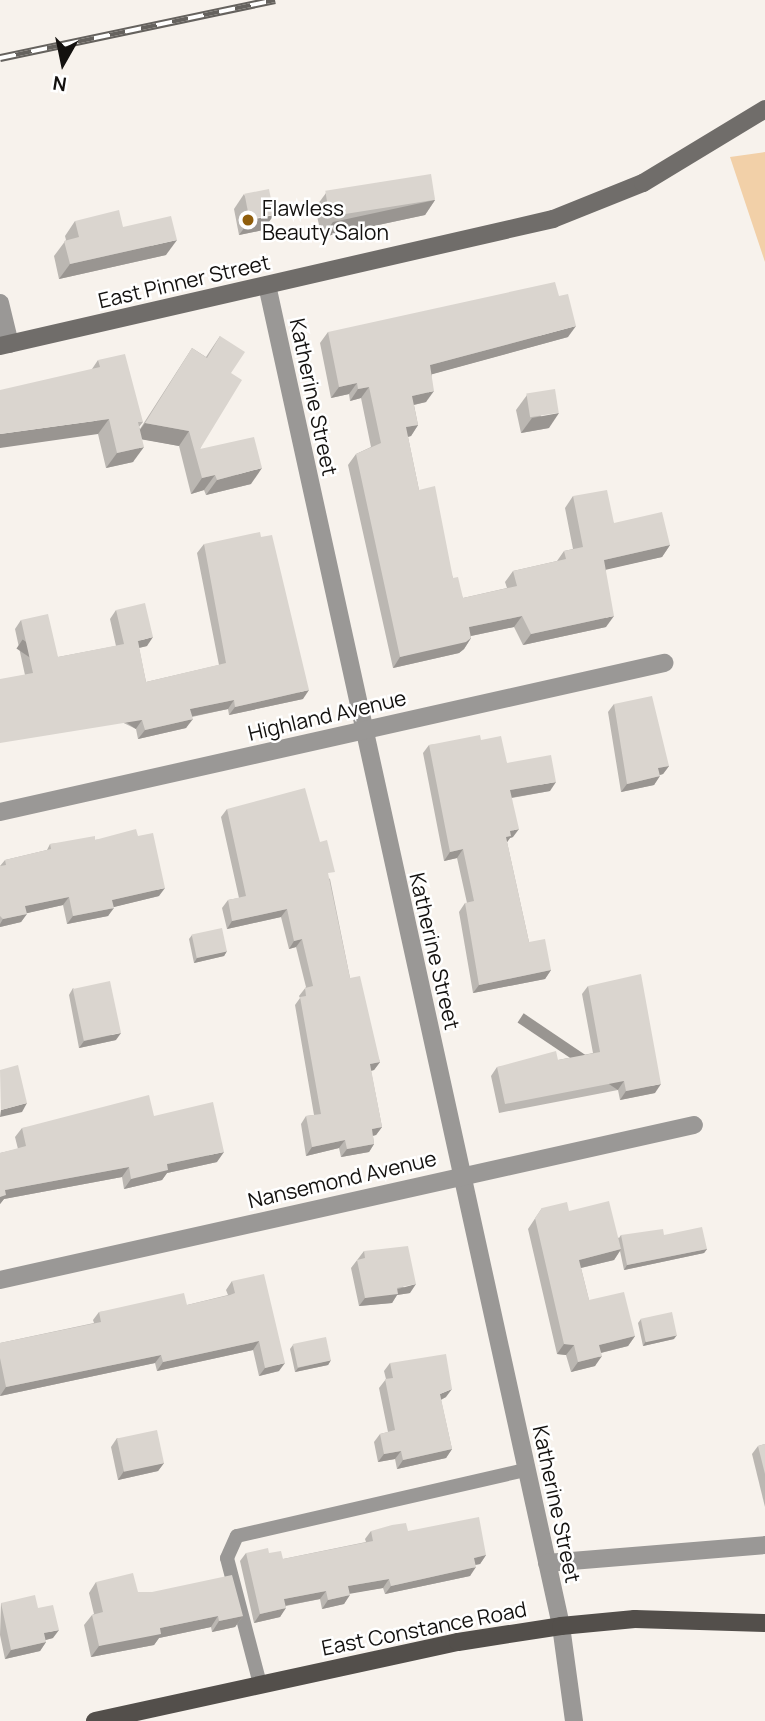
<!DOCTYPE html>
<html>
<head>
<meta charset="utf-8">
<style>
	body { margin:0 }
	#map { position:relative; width:765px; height:1721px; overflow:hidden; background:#f7f2ec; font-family:Manrope,sans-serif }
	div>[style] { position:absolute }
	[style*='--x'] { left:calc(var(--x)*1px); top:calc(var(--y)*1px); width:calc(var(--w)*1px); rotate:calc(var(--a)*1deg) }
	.green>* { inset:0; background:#f2d0a8 }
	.service>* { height:14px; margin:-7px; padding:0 7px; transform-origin:7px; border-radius:7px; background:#9a9896 }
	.minor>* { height:18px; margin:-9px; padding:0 9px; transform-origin:9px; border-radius:9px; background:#9a9896 }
	.tertiary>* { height:18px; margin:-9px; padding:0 9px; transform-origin:9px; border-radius:9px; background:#9a9896 }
	.secondary>* { height:18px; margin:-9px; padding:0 9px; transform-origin:9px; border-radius:9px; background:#706d6a }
	.primary>* { height:18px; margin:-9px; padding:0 9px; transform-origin:9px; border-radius:9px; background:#534f4b }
	.rail>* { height:8px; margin-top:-4px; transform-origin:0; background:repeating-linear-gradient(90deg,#fff 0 16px,#65625e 0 32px); box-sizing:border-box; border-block:2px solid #65625e }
	.wall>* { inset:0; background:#bbb7b2 }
	.shaded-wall>* { inset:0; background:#999591; transform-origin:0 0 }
	.building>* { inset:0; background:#dad5cf; transform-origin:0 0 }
	.dots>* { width:19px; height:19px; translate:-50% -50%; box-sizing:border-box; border:4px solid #fff; border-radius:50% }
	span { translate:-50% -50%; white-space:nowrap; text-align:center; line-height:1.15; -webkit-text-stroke:5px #fff; paint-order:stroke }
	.poi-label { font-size:21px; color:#13110f }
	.left { translate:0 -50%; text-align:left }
	.street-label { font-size:21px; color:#13110f }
	.north { position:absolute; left:28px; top:28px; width:70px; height:70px; -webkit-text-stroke:5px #fff; paint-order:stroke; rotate:189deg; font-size:19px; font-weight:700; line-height:28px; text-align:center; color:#13110f }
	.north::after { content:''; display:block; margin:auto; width:24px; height:32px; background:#13110f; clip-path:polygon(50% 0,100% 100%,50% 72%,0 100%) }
</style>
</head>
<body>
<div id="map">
	<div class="green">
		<div style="clip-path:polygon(765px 152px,765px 262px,730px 157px)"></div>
	</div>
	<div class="service">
		<div style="--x:260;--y:1684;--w:130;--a:-104.7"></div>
		<div style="--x:227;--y:1558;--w:24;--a:-66"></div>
		<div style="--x:237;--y:1536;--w:296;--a:-12.9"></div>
	</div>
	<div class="minor">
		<div style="--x:267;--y:285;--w:1373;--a:77.63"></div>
		<div style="--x:561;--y:1626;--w:96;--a:82.2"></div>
		<div style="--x:0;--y:812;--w:681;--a:-12.65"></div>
		<div style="--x:0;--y:1280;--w:711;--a:-12.59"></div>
		<div style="--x:547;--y:1563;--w:219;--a:-4.7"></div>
	</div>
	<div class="tertiary">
		<div style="--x:0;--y:303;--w:42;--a:76.3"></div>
	</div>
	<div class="secondary">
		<div style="--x:0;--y:346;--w:567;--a:-12.93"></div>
		<div style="--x:553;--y:219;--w:97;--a:-21.8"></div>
		<div style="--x:643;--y:183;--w:143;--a:-31.2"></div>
	</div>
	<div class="primary">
		<div style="--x:95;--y:1721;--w:371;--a:-12.3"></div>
		<div style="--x:458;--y:1642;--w:104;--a:-8.8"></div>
		<div style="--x:561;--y:1626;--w:74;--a:-5.4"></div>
		<div style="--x:635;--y:1619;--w:130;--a:1.8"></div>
	</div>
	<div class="rail">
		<div style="--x:0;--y:58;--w:281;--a:-11.9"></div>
	</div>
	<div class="wall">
		<div style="clip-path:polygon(326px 193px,435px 200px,425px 215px,322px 237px,315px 208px)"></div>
		<div style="clip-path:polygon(244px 194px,263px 230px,239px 235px,234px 209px)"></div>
		<div style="clip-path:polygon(75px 221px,123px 227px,166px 255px,59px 279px,54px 256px,66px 240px,65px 236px)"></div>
		<div style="clip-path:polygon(328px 332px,568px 337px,432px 374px,426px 402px,414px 405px,418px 425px,411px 436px,408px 437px,419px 490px,453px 578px,463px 598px,507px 588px,505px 582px,513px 571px,557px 561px,564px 551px,573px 549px,565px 508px,573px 496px,614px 523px,670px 545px,662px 557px,606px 569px,606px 627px,523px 645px,514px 627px,471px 636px,471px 638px,464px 649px,459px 653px,393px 668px,348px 465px,356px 454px,371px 447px,361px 398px,350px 401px,349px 394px,331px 398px,320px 343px)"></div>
		<div style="clip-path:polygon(220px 336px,231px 373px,200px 449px,251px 484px,206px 495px,204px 490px,191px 494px,179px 446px,142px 439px,133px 462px,106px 468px,98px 434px,92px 369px,98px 360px,143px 422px,139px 427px,140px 429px,192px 348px,206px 357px)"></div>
		<div style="clip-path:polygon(527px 395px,549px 428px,521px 433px,516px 410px)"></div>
		<div style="clip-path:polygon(204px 544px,303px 699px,229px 715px,228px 709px,192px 717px,186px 728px,138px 739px,136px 729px,25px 675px,15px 629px,21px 620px,58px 657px,116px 646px,110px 619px,116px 610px,147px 646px,139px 648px,146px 682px,219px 665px,197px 553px)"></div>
		<div style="clip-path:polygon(614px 704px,669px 766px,663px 774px,660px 775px,654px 785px,621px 792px,608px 712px)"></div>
		<div style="clip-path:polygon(481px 740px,507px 763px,550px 791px,512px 798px,513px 837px,510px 838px,507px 842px,529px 942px,551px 970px,545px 979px,473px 993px,459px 912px,465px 903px,467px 903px,457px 858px,444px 861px,423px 753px,429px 745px)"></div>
		<div style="clip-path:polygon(227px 809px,330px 879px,350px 978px,380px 1062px,374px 1070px,371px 1071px,382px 1127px,376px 1135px,373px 1136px,374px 1144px,369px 1152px,341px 1157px,339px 1148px,306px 1156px,301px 1124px,306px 1116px,314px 1115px,295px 1005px,300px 998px,299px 996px,306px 987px,296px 947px,289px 949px,281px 917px,227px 929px,222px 908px,228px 900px,239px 898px,221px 817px)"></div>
		<div style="clip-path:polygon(138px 836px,159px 896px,113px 907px,108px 916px,67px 924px,63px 905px,27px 913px,21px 922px,0 927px,0 866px,5px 860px,47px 850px,50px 844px)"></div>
		<div style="clip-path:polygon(192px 935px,227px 951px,224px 956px,194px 963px,189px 939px)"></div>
		<div style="clip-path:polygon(588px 986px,655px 1093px,620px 1100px,618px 1090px,499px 1113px,491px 1076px,497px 1067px,558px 1060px,593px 1053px,582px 994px)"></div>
		<div style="clip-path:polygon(73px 988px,116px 1040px,79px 1048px,69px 995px)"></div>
		<div style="clip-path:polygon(154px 1116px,217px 1162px,167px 1173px,162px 1180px,124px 1189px,122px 1177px,4px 1199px,0 1204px,0 1153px,18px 1149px,15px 1137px,22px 1128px)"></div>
		<div style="clip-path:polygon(542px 1208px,569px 1211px,619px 1238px,621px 1235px,664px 1235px,707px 1249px,704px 1253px,624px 1270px,620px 1251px,614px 1260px,581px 1268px,589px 1300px,635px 1336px,628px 1346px,601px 1353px,595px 1366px,571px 1372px,566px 1355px,557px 1354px,528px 1229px)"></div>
		<div style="clip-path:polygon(364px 1251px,410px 1293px,397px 1295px,392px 1303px,359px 1306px,351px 1268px)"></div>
		<div style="clip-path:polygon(232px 1281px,279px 1371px,259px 1376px,253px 1350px,157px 1371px,155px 1363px,0 1396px,0 1343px,94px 1323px,93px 1320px,99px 1312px,187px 1305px,228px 1295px,226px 1290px)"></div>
		<div style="clip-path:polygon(641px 1319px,674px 1339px,643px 1346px,638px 1323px)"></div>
		<div style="clip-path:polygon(293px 1345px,331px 1360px,328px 1365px,295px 1372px,290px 1349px)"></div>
		<div style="clip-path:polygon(390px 1363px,446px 1397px,441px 1400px,452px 1449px,446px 1458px,397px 1469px,395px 1459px,378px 1462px,374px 1442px,380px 1434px,388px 1432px,379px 1388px,386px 1379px,384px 1371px)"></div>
		<div style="clip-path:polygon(117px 1438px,164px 1463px,158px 1471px,118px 1480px,111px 1447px)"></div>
		<div style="clip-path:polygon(765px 1444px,765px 1507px,752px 1454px,758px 1446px)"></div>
		<div style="clip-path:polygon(371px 1531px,408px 1531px,486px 1555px,480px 1564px,475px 1565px,470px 1576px,385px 1594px,383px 1588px,350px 1593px,344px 1604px,322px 1609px,320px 1599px,286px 1606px,280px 1617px,254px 1623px,240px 1561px,246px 1553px,269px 1553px,283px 1559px,366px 1542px,365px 1539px)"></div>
		<div style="clip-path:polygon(96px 1582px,138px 1592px,243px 1616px,235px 1627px,212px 1632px,211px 1627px,159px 1638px,154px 1645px,91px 1657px,84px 1625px,92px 1615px,94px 1614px,89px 1593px)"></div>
		<div style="clip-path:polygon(1px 1603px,38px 1608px,53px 1638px,45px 1640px,46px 1642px,40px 1651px,5px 1659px,0 1635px)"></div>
	</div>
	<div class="shaded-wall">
		<div style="clip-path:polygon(435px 200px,425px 215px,322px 237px,333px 222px)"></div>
		<div style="clip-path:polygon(274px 215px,263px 230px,239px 235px,250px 220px)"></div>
		<div style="clip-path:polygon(177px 240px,166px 255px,59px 279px,70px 264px)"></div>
		<div style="clip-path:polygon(576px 326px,568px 337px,422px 377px,430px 365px)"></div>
		<div style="clip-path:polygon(357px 383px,349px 394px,331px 398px,339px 387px)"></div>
		<div style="clip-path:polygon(369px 387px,361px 398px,350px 401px,358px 389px)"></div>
		<div style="clip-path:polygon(434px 391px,426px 402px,404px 407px,412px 396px)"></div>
		<div style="clip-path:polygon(559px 413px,549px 428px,521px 433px,532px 418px)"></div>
		<div style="clip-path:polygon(109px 419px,98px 434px,0 448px,0 434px)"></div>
		<div style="clip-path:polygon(145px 423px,189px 431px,179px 446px,134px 438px)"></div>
		<div style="clip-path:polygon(418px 425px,411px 436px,398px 439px,406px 427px)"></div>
		<div style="clip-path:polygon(144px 447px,133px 462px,106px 468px,117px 453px)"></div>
		<div style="clip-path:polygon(262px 468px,251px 484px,206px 495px,217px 480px)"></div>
		<div style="clip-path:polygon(215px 475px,204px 490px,191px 494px,202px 478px)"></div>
		<div style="clip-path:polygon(670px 545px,662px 557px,596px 572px,604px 560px)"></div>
		<div style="clip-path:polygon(522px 616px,514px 627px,461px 638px,469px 627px)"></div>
		<div style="clip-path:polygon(614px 616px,606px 627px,523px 645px,531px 634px)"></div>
		<div style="clip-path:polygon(153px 637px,147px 646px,121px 652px,127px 644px)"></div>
		<div style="clip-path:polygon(471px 638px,464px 649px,459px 653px,393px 668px,400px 657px)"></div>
		<div style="clip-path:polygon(309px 690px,303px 699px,229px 715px,235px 707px)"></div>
		<div style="clip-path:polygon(234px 700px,228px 709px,184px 718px,190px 709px)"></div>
		<div style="clip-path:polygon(193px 719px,186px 728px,138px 739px,145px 730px)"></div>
		<div style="left:142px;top:720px;width:11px;height:144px;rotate:124deg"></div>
		<div style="clip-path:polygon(669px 766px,663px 774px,652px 777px,658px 768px)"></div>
		<div style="clip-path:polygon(660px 776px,654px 785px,621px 792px,627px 784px)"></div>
		<div style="clip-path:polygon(556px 782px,550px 791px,504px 799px,510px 790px)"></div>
		<div style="clip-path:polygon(519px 829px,513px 837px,510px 838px,505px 845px,500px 846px,510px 831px)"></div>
		<div style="clip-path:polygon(463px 849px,457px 858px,444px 861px,450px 852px)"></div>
		<div style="clip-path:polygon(165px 888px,159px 896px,106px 909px,112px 900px)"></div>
		<div style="clip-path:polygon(69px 897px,63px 905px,19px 915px,25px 906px)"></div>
		<div style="clip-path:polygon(114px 908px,108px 916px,67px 924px,73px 916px)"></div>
		<div style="clip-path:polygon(287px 909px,281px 917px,227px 929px,232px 921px)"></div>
		<div style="clip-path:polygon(27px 914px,21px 922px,0 927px,0 924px,3px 919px)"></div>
		<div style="clip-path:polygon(302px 939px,296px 947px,289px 949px,294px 941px)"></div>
		<div style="clip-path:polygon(227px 951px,224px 956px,194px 963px,197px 958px)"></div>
		<div style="clip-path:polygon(551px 970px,545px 979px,473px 993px,479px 985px)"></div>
		<div style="clip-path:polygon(121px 1033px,116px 1040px,79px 1048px,84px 1041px)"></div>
		<div style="clip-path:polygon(380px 1062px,374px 1070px,365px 1072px,370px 1064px)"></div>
		<div style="left:624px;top:1081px;width:11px;height:121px;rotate:124deg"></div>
		<div style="clip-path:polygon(661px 1084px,655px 1093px,620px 1100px,626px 1091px)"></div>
		<div style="clip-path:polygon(27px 1103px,22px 1112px,0 1117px,1px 1110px)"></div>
		<div style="clip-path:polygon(382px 1127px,376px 1135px,366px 1137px,372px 1129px)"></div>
		<div style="clip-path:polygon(345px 1140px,339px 1148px,306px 1156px,312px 1147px)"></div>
		<div style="clip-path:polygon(374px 1144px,369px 1152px,341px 1157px,347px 1149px)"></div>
		<div style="clip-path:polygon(224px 1152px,217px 1162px,167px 1173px,162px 1180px,124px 1189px,131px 1179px,167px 1164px)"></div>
		<div style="clip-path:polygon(129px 1167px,122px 1177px,4px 1199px,0 1204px,0 1197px,5px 1190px)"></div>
		<div style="clip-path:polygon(621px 1249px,614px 1260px,572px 1270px,579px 1260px)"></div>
		<div style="clip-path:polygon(707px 1249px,704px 1253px,624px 1270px,627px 1265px)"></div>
		<div style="clip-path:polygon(416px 1284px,410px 1293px,397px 1295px,392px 1303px,359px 1306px,365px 1298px)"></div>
		<div style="clip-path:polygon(677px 1335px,674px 1339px,643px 1346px,646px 1341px)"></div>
		<div style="clip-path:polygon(635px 1336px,628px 1346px,592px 1355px,599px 1345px)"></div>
		<div style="clip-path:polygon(259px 1341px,253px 1350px,157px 1371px,163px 1362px)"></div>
		<div style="clip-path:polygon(564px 1344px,574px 1345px,566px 1355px,557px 1354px)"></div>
		<div style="clip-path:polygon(161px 1355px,155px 1363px,0 1396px,6px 1387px)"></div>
		<div style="clip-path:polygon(602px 1356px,595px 1366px,571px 1372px,578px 1362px)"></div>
		<div style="clip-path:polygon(331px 1360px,328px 1365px,295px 1372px,298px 1368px)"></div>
		<div style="clip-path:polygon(285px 1363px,279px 1371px,259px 1376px,265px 1368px)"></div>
		<div style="clip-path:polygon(452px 1389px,446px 1397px,434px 1403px,440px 1394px)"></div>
		<div style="clip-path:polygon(452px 1449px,446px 1458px,397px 1469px,403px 1460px)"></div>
		<div style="clip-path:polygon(401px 1451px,395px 1459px,378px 1462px,384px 1454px)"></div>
		<div style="clip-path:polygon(164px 1463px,158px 1471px,118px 1480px,124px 1471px)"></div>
		<div style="clip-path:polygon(486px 1555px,480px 1564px,468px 1566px,474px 1558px)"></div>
		<div style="clip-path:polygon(476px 1567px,470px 1576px,385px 1594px,391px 1586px)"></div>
		<div style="clip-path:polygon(389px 1579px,383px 1588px,343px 1595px,348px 1586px)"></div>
		<div style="clip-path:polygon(326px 1591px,320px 1599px,278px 1607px,284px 1599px)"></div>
		<div style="clip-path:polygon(350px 1595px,344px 1604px,322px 1609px,328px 1600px)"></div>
		<div style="clip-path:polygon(286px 1608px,280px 1617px,254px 1623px,260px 1614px)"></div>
		<div style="clip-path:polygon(218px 1616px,211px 1627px,159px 1638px,154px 1645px,91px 1657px,99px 1646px,160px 1628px)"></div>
		<div style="clip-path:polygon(243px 1616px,235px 1627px,212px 1632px,219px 1621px)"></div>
		<div style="clip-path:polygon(59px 1630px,53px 1638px,38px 1642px,44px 1633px)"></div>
		<div style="clip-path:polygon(46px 1642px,40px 1651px,5px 1659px,11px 1650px)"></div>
	</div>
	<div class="building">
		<div style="left:431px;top:174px;width:26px;height:107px;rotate:81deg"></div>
		<div style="left:269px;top:189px;width:26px;height:25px;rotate:79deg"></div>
		<div style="clip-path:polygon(119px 210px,123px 227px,171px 216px,177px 240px,70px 264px,64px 241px,79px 237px,75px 221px)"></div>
		<div style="clip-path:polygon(555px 282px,559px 296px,568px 294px,576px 326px,430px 365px,434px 391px,412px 396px,418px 425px,406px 427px,419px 490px,435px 486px,453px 578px,458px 577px,463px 598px,517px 586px,513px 571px,566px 559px,564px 551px,583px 547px,573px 496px,607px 490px,614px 523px,662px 512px,670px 545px,604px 560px,614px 616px,531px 634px,522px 616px,469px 627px,471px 638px,466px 642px,400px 657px,356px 454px,381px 443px,369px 387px,358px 389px,357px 383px,339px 387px,328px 332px)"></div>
		<div style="clip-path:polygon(220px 336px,245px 352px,231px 373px,242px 380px,200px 449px,254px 437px,262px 468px,217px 480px,215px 475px,202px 478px,189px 431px,145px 423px,192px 348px,207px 358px)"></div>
		<div style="clip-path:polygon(125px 354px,143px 422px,138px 422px,144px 447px,117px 453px,109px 419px,0 434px,0 390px,100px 367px,98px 360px)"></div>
		<div style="left:555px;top:389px;width:24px;height:29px;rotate:81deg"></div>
		<div style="clip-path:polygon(260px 532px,261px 537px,272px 535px,309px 690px,235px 707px,234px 700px,190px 709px,193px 719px,145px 730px,142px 720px,0 743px,0 679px,33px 673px,21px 620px,48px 614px,58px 657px,124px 644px,116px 610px,145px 603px,153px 637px,127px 644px,138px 641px,146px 682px,226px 663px,204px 544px)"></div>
		<div style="clip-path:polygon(652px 696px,669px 766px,658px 768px,660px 776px,627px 784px,614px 704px)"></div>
		<div style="clip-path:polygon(480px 735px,481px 740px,501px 736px,507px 763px,551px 755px,556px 782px,510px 790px,519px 829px,510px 831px,511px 836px,506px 837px,529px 942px,545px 939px,551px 970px,479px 985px,465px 903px,474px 901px,463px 849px,450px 852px,429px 745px)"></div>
		<div style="clip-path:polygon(305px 788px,320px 842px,327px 840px,335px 872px,328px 873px,350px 978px,360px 976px,380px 1062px,370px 1064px,382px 1127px,372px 1129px,374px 1144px,347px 1149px,345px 1140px,312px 1147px,306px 1116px,321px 1114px,300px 997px,306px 996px,305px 988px,313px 986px,302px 939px,294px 941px,287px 909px,232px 921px,228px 900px,246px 896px,227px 809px)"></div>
		<div style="clip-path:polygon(136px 829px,138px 836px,153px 833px,165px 888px,112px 900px,114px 908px,73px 916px,69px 897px,25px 906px,27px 914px,3px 919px,0 916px,0 866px,6px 865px,5px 860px,51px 849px,50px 844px,95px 836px,95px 840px)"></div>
		<div style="left:222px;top:928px;width:24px;height:31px;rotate:78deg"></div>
		<div style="clip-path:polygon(641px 974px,661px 1084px,626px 1091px,624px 1081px,505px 1104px,497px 1067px,556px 1051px,558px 1060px,600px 1052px,588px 986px)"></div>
		<div style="left:110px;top:981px;width:53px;height:38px;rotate:78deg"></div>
		<div style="clip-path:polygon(18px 1065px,27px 1103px,1px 1110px,0 1070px)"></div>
		<div style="clip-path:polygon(149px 1095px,154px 1116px,213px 1102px,224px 1152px,167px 1164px,168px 1170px,131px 1179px,129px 1167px,5px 1190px,6px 1195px,0 1197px,0 1153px,26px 1146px,22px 1128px)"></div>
		<div style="clip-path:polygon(609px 1201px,621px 1249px,579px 1260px,589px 1300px,624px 1292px,635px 1336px,599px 1345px,602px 1356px,578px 1362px,574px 1345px,564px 1344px,535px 1218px,542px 1208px,567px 1202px,569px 1211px)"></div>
		<div style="clip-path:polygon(702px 1227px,707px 1249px,627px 1265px,621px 1235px,663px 1229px,664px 1235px)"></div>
		<div style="clip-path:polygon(408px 1246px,416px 1284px,397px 1288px,398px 1294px,365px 1298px,357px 1260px,365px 1258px,364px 1251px)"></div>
		<div style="clip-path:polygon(264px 1274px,285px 1363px,265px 1368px,259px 1341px,163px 1362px,161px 1355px,6px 1387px,0 1358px,0 1343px,101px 1322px,99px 1312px,184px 1293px,187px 1305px,230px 1295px,235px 1293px,232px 1281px)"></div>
		<div style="left:672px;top:1312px;width:24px;height:32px;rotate:78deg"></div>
		<div style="left:326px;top:1337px;width:24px;height:34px;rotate:78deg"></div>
		<div style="clip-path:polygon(446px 1354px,452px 1389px,440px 1394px,452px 1449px,403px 1460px,401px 1451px,384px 1454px,380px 1434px,395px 1430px,385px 1379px,393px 1378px,390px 1363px)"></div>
		<div style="left:157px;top:1430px;width:34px;height:41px;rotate:78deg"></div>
		<div style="clip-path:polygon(765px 1444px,765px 1474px,758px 1446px)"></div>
		<div style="clip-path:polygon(479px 1517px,486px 1555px,474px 1558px,476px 1567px,391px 1586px,389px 1579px,348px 1586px,350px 1595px,328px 1600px,326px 1591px,284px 1599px,286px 1608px,260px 1614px,246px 1553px,268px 1548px,269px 1553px,281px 1551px,283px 1559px,373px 1541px,371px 1531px,392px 1525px,406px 1523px,408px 1531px)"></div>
		<div style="clip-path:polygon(133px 1573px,138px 1592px,152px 1592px,232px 1575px,243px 1616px,219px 1621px,218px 1616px,160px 1628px,161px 1634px,99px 1646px,92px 1615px,103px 1612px,96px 1582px)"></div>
		<div style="clip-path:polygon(35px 1595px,38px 1608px,53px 1605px,59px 1630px,44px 1633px,46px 1642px,11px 1650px,1px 1603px)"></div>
	</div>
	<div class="dots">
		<div style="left:248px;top:220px;background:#905e0c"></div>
	</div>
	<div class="poi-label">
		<span class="left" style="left:262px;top:220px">Flawless<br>Beauty Salon</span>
	</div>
	<div class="street-label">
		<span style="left:184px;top:281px;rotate:-13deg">East Pinner Street</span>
		<span style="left:314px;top:397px;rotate:78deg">Katherine Street</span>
		<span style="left:327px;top:715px;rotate:-13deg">Highland Avenue</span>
		<span style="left:435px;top:951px;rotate:77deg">Katherine Street</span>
		<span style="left:342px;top:1179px;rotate:-13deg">Nansemond Avenue</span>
		<span style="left:557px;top:1504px;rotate:78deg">Katherine Street</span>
		<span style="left:424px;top:1628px;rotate:-11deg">East Constance Road</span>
	</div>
	<div class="north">N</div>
</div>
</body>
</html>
